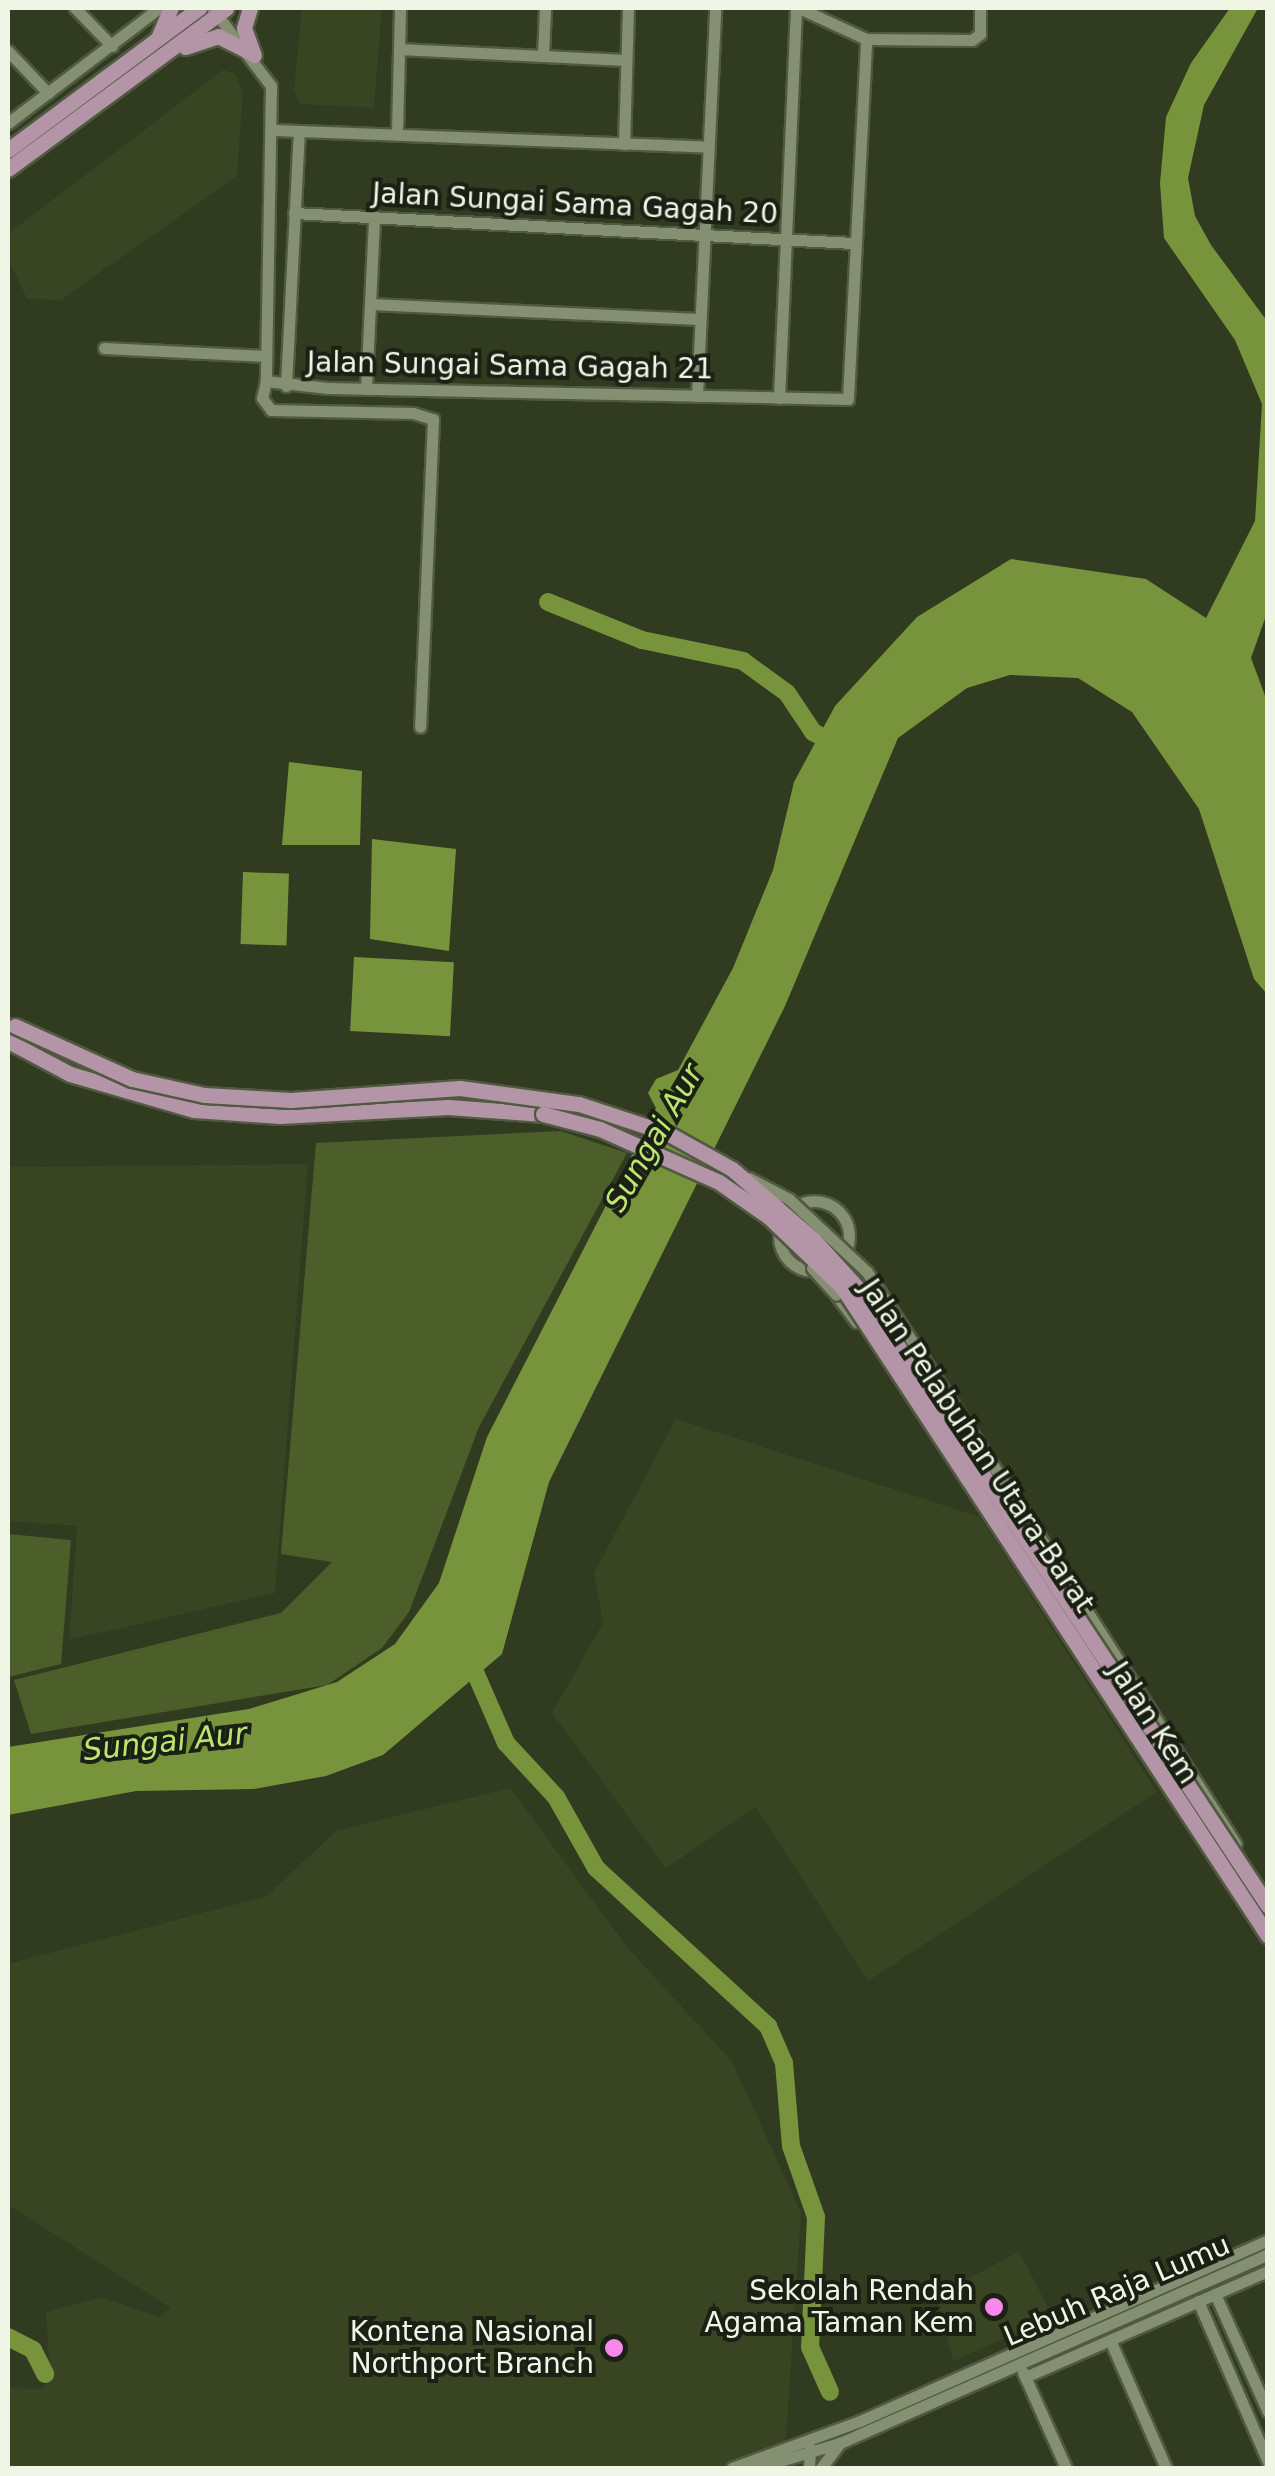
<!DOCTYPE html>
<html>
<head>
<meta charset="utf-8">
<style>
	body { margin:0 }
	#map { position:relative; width:1275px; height:2476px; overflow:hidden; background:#313b20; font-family:"DejaVu Sans",sans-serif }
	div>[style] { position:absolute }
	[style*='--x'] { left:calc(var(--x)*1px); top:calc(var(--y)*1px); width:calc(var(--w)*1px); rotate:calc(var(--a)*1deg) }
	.built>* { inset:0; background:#384422 }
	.green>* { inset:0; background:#4c5f2a }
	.water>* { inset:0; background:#77943d; transform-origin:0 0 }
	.river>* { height:18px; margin:-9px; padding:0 9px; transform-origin:9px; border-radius:9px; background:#77943d }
	.roads { filter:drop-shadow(2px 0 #515941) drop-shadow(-2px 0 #515941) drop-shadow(0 2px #515941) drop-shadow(0 -2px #515941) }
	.minor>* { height:11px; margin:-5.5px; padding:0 5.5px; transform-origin:5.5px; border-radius:5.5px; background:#849071 }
	.minor>.ring { margin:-5.5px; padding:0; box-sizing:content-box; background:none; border:11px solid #849071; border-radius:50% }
	.major>* { height:15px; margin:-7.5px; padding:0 7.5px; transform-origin:7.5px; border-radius:7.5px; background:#b395a7 }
	.bridges { filter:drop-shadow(2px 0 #515941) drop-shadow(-2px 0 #515941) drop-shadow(0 2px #515941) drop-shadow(0 -2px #515941) }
	.minor-bridge>* { height:11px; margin:-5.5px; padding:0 5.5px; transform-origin:5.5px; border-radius:5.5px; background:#849071 }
	.major-bridge>* { height:15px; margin:-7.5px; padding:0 7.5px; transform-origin:7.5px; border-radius:7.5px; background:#b395a7 }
	.dots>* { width:28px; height:28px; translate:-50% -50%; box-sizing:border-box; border:5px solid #1b2014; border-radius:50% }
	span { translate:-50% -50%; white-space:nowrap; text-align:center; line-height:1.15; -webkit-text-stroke:8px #1b2014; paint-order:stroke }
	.street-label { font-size:28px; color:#eff6e6 }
	.poi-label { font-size:28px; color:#eff6e6 }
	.right { translate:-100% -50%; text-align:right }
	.water-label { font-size:30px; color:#bce572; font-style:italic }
	.frame { position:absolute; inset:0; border:10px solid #eff6e6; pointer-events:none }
</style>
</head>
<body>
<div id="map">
	<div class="built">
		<div style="clip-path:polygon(302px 8px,382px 8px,374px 108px,300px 104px,294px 90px)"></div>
		<div style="clip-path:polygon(223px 70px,235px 73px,243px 92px,237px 176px,61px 300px,27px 299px,8px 259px,8px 234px)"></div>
		<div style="clip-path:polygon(308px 1164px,275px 1593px,69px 1640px,77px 1526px,8px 1521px,8px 1167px)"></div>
		<div style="clip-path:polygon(676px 1419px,980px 1517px,1157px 1792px,868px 1981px,756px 1807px,666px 1868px,552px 1713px,603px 1623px,594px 1573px)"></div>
		<div style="clip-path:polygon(510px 1788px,628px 1948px,733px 2063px,801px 2213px,784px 2468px,8px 2468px,8px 2388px,42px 2389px,50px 2379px,46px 2312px,101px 2297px,159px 2317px,171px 2308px,8px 2205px,8px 1964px,267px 1896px,336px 1831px)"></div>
		<div style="clip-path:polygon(1019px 2251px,1053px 2317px,953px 2361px,936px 2297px)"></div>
	</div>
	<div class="green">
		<div style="clip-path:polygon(561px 1131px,627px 1153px,479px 1427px,409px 1612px,382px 1648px,327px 1685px,31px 1734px,14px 1680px,281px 1613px,332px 1562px,281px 1554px,316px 1143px)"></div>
		<div style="clip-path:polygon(8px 1534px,71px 1540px,61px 1664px,8px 1677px)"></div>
	</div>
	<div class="water">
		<div style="clip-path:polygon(1230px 8px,1258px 8px,1204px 105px,1188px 178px,1195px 216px,1211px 245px,1267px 321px,1268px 610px,1251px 658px,1267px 701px,1267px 994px,1254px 979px,1199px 809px,1132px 712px,1078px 678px,1010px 675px,967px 688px,898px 738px,785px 1006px,549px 1482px,502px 1654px,383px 1755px,326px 1776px,254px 1789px,136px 1791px,8px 1815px,8px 1747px,249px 1709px,337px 1682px,395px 1644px,439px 1583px,487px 1437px,656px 1108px,648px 1093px,656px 1079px,678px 1070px,733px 968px,773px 870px,794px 782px,835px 706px,917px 617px,1011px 559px,1146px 579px,1206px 618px,1255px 521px,1262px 404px,1235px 340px,1164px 238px,1160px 183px,1166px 117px,1191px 63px)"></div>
		<div style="clip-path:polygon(289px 762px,362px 771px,360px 845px,282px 845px)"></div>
		<div style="clip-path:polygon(372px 839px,456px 849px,449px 951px,370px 939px)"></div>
		<div style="left:243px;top:872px;width:46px;height:72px;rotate:2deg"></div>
		<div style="left:354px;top:957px;width:100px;height:74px;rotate:3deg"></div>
	</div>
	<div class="river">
		<div style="--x:548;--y:602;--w:101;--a:22"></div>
		<div style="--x:642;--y:640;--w:103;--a:11.7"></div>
		<div style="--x:743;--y:661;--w:54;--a:36"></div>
		<div style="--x:787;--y:693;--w:47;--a:56.3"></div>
		<div style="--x:813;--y:732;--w:32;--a:28"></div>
		<div style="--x:468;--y:1656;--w:95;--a:66.4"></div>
		<div style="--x:506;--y:1743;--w:74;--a:47.2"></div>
		<div style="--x:556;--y:1797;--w:81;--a:60.6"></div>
		<div style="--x:596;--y:1868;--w:234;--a:42.6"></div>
		<div style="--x:768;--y:2026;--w:40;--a:66.6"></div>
		<div style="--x:784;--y:2063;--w:83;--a:85.2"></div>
		<div style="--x:791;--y:2146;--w:75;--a:70.6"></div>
		<div style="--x:816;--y:2217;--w:130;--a:92.6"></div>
		<div style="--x:810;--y:2347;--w:49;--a:66"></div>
		<div style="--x:8;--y:2337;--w:28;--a:27"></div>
		<div style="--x:33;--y:2350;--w:27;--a:63"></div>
	</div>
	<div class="roads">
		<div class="minor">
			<div style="--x:75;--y:8;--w:53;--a:45.8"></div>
			<div style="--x:212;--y:8;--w:98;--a:52.9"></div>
			<div style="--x:271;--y:86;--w:295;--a:91"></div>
			<div style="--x:266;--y:381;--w:62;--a:6.4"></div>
			<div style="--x:328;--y:388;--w:520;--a:1.21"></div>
			<div style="--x:848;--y:399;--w:360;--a:-87.1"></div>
			<div style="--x:799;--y:8;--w:74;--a:24.8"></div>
			<div style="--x:866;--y:39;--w:106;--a:0.5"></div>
			<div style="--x:972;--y:40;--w:10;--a:-37"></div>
			<div style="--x:980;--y:34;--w:26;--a:-90"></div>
			<div style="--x:399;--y:49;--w:227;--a:2.8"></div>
			<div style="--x:8;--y:51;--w:58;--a:46.4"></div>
			<div style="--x:543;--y:56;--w:48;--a:-87.6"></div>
			<div style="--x:8;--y:123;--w:190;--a:-37.3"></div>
			<div style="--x:273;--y:130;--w:433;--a:2.2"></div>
			<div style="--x:397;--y:132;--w:124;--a:-88.6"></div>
			<div style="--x:624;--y:144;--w:136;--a:-88.3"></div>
			<div style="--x:294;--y:213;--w:561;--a:3.07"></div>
			<div style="--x:370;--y:304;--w:329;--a:2.6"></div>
			<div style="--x:104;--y:348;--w:162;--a:2.8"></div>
			<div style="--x:266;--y:381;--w:17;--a:103"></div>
			<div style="--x:262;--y:398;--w:15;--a:53"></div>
			<div style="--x:271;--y:410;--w:142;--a:1.2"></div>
			<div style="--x:413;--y:413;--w:21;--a:17"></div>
			<div style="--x:433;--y:419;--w:308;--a:92.4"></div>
			<div style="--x:286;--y:386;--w:255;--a:-87.1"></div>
			<div style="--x:366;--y:389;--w:171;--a:-87.3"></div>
			<div style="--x:697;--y:396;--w:388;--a:-87.3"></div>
			<div style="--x:779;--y:398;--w:390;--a:-87.5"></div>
			<div class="ring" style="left:779px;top:1201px;width:59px;height:59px"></div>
			<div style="--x:842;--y:1257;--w:82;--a:53.4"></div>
			<div style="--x:836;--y:1295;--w:34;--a:53"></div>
			<div style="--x:979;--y:1455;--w:81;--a:56.1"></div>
			<div style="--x:1060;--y:1569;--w:326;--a:57.4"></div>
			<div style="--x:1215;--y:2294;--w:129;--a:65.8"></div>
			<div style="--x:1198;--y:2301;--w:176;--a:66.5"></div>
			<div style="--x:1110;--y:2340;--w:140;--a:66.4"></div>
			<div style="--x:1023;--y:2372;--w:105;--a:65.9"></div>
			<div style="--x:1025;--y:2377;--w:265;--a:-23.6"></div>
			<div style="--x:732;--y:2468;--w:136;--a:-20.2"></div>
			<div style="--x:860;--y:2421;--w:446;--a:-23.9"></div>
			<div style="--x:757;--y:2468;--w:87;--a:-16.8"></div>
			<div style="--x:840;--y:2443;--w:468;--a:-23.8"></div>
			<div style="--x:809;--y:2468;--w:20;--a:-87"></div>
			<div style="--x:821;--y:2468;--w:31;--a:-53"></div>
		</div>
		<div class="major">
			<div style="--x:250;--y:8;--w:21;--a:107"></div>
			<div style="--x:244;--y:28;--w:29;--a:70"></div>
			<div style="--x:158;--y:38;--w:33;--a:-67"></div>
			<div style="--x:185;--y:47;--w:35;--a:-18"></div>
			<div style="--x:218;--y:36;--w:35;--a:27"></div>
			<div style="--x:8;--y:150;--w:238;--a:-36.6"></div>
			<div style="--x:8;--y:169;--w:271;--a:-36.4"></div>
			<div style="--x:8;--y:1041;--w:70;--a:28"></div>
			<div style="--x:70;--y:1074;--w:129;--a:16.2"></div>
			<div style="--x:194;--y:1110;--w:86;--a:4"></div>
			<div style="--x:280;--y:1116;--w:168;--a:-3.1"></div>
			<div style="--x:448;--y:1107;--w:95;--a:4.2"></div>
		</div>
	</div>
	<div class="bridges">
		<div class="minor-bridge">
			<div style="--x:749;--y:1178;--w:45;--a:27.7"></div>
			<div style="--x:789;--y:1199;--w:107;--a:43.1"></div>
			<div style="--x:867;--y:1272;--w:361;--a:56.9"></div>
			<div style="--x:812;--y:1268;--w:36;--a:48"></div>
		</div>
		<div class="major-bridge">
			<div style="--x:15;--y:1026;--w:128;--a:24.4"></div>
			<div style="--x:132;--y:1079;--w:74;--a:12.5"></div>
			<div style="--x:204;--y:1095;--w:87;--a:3.3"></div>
			<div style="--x:291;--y:1100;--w:169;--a:-4.1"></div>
			<div style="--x:460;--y:1088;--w:120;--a:7.7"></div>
			<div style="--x:579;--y:1104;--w:95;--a:18.4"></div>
			<div style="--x:669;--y:1134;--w:72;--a:29.1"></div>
			<div style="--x:732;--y:1169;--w:108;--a:40.9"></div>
			<div style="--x:814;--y:1240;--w:74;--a:47.7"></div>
			<div style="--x:864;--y:1295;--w:732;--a:56.53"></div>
			<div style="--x:543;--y:1114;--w:59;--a:14.7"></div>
			<div style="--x:600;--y:1129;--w:130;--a:24"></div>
			<div style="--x:719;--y:1182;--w:61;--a:35"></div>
			<div style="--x:769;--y:1217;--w:101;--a:43.8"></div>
			<div style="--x:842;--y:1287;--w:776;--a:56.72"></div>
		</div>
	</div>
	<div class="dots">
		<div style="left:994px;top:2307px;background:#f888eb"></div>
		<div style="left:614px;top:2348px;background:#f888eb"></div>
	</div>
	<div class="street-label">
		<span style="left:575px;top:204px;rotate:3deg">Jalan Sungai Sama Gagah 20</span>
		<span style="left:510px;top:366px;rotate:1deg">Jalan Sungai Sama Gagah 21</span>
		<span style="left:977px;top:1446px;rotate:56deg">Jalan Pelabuhan Utara-Barat</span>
		<span style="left:1153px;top:1723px;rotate:57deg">Jalan Kem</span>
		<span style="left:1117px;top:2291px;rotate:-23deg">Lebuh Raja Lumu</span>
	</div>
	<div class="poi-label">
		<span class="right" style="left:974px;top:2307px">Sekolah Rendah<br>Agama Taman Kem</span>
		<span class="right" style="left:594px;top:2348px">Kontena Nasional<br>Northport Branch</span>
	</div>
	<div class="water-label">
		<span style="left:654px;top:1138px;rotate:-60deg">Sungai Aur</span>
		<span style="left:165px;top:1742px;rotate:-6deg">Sungai Aur</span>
	</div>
	<div class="frame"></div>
</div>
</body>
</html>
